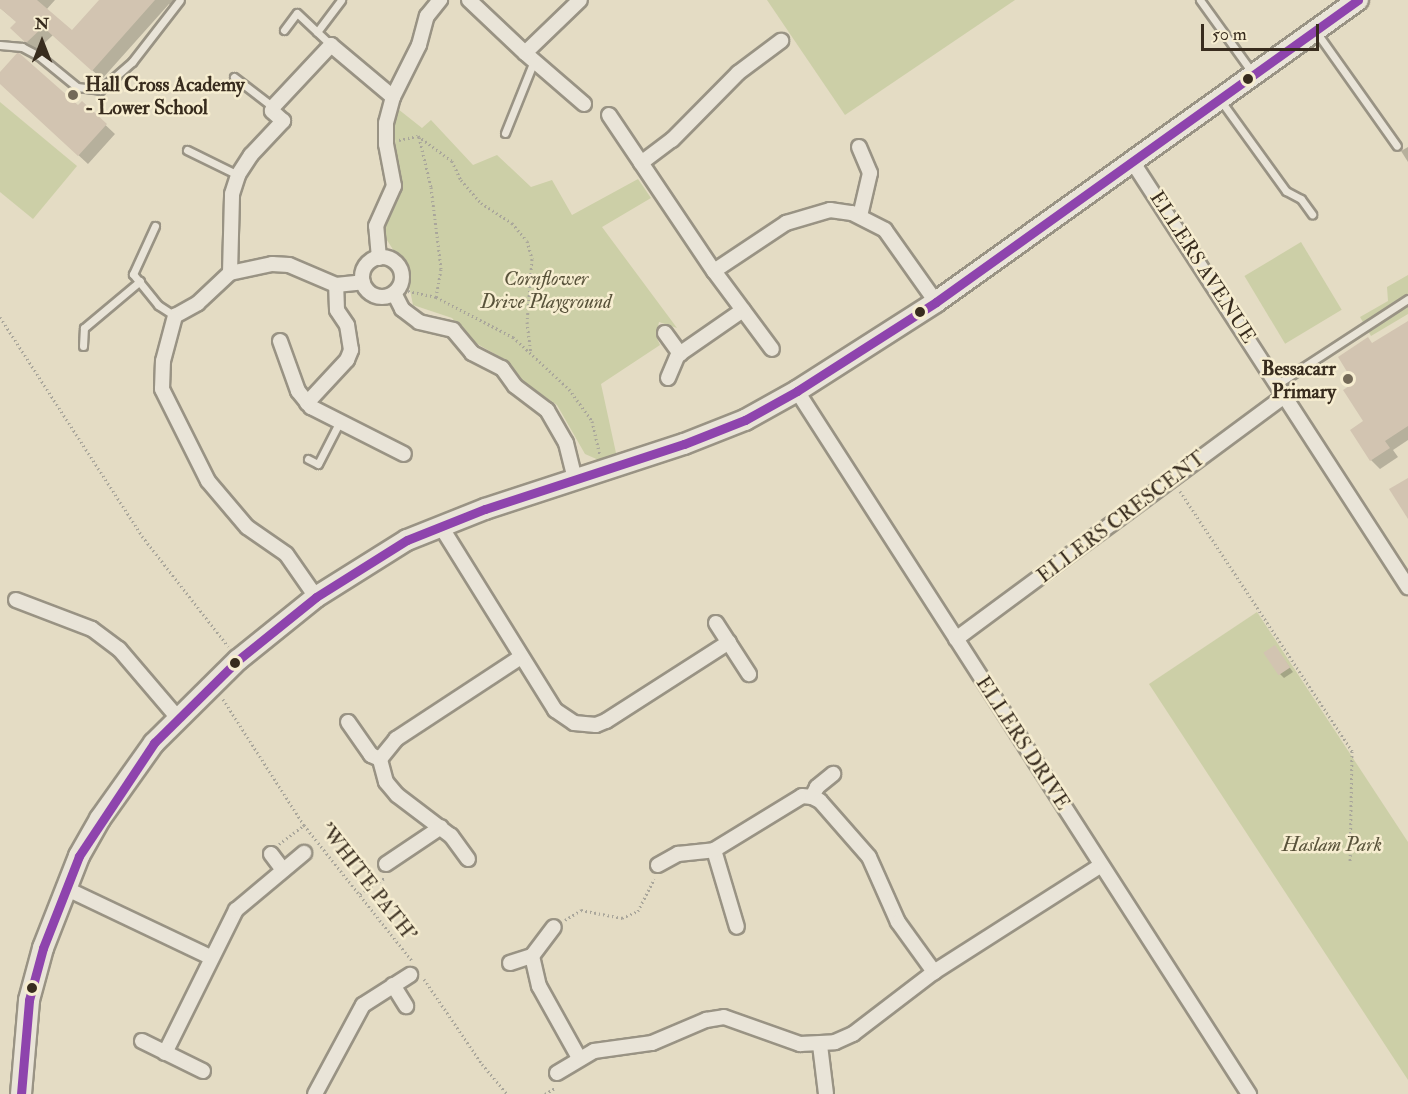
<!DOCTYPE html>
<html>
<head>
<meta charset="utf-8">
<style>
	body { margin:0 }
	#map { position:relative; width:1408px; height:1094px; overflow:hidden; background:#e4dcc4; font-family:"IM FELL Double Pica",serif }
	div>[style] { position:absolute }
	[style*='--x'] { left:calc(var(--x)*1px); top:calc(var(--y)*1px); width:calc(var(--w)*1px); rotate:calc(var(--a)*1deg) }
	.green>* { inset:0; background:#cccfa7; transform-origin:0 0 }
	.shadow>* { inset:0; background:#0003 }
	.building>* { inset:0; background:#d2c4b1; transform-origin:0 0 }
	.path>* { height:3px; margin-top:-1.5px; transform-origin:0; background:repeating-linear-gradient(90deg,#a9a69b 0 1.5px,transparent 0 4.5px) }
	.roads { filter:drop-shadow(2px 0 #999384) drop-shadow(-2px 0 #999384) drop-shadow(0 2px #999384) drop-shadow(0 -2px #999384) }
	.lane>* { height:7px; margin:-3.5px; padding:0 3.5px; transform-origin:3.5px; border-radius:3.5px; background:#e9e4d8 }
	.street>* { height:14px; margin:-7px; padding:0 7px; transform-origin:7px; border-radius:7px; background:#e9e4d8 }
	.street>.ring { margin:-7px; padding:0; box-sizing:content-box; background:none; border:14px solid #e9e4d8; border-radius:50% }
	.secondary>* { height:20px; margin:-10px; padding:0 10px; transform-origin:10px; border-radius:10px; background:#e9e4d8 }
	.bus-1>* { height:9px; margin:-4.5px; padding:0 4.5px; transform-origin:4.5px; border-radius:4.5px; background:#8e44ad }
	.dots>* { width:16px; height:16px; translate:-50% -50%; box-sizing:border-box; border:3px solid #f6edd0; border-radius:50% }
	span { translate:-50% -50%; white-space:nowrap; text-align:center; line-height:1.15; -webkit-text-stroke:5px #f6edd0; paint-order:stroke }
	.poi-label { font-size:20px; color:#382c1e; font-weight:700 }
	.left { translate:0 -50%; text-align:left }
	.right { translate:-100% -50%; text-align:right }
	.street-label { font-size:20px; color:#382c1e }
	.park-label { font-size:20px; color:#58523a; font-style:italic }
	.north { position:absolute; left:12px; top:12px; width:60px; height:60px; -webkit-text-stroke:4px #f6edd0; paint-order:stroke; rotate:0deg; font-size:16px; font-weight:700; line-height:24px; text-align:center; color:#382c1e }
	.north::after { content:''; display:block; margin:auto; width:21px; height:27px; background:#382c1e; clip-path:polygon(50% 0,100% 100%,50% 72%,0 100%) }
	.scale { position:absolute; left:1201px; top:24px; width:118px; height:27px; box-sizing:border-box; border:3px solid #382c1e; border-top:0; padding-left:8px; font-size:18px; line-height:21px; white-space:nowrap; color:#382c1e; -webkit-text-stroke:4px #f6edd0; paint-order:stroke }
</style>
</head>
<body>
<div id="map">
	<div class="green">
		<div style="clip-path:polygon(767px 0,1015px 0,845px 115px)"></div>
		<div style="clip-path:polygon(0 102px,77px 166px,33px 219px,0 192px)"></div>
		<div style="clip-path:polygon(398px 109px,422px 128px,431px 120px,473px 165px,497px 155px,531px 187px,552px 180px,572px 215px,638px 179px,651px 198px,602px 227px,677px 328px,659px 322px,656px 336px,660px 345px,601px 384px,616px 453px,601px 461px,585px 454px,557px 405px,525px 383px,504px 359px,472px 341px,452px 318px,413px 305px,406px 270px,385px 237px,384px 230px,401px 193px,393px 120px)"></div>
		<div style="left:1301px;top:242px;width:79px;height:66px;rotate:59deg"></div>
		<div style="clip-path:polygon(1408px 275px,1408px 314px,1371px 336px,1360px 317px,1388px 301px,1387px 287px)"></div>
		<div style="clip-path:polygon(1257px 612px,1408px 842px,1408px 1080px,1149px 684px)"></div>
	</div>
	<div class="shadow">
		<div style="clip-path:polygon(0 0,55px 0,46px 10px,72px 33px,101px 0,180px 0,173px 7px,169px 4px,102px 79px,53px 35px,36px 51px,21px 37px,17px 22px,0 8px)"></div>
		<div style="clip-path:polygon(0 75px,78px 107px,82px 103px,115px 134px,88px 164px,0 83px)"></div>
		<div style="clip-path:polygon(1408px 147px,1408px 162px,1401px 151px)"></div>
		<div style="clip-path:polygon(1408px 322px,1408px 440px,1393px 450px,1398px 457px,1380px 469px,1371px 460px,1356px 383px,1373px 344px)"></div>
		<div style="clip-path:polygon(1275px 647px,1293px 672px,1284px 678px,1280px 674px)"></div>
	</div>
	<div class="building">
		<div style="clip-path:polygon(0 0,37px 0,72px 30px,99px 0,155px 0,92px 71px,43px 27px,26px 43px,10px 28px,16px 22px,0 8px)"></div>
		<div style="clip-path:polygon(18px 52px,78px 105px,82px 101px,107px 124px,78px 156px,0 84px,0 72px)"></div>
		<div style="clip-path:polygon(1408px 321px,1408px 426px,1385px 441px,1390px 448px,1370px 461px,1350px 430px,1363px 421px,1343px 390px,1354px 383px,1338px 357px,1368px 337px,1372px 343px)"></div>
		<div style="clip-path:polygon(1408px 478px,1408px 519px,1389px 489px)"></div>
		<div style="left:1275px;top:645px;width:27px;height:14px;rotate:56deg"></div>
	</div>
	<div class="path">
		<div style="--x:419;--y:137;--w:51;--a:76.5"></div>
		<div style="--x:431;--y:187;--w:83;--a:83"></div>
		<div style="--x:441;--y:269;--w:28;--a:100"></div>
		<div style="--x:399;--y:140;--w:19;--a:-12"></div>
		<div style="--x:418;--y:136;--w:42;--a:36.3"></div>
		<div style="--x:452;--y:161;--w:21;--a:65"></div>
		<div style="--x:461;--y:180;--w:30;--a:49"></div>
		<div style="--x:481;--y:203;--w:37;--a:33"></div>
		<div style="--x:512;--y:223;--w:23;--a:50"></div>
		<div style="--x:527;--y:241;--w:19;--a:74"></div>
		<div style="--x:532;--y:259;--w:63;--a:94.5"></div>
		<div style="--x:527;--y:322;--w:31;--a:83"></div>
		<div style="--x:408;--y:291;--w:29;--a:12"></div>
		<div style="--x:436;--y:297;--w:87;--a:27.5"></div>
		<div style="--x:513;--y:337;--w:76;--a:42.9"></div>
		<div style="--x:569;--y:389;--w:39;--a:54"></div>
		<div style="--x:592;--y:421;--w:35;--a:77"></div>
		<div style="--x:0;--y:317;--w:261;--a:57"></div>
		<div style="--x:142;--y:536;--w:140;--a:52"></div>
		<div style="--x:1180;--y:491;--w:312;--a:56.5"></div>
		<div style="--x:1352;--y:751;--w:110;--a:91"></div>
		<div style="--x:223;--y:699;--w:150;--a:57.3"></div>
		<div style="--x:304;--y:825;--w:174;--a:51.5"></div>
		<div style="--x:279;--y:844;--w:31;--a:-37"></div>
		<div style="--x:360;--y:894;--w:31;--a:-33"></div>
		<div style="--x:565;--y:920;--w:19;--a:-32"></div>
		<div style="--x:581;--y:910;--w:42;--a:11"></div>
		<div style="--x:622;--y:918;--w:17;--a:-24"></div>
		<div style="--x:638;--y:911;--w:36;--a:-63"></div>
		<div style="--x:424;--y:979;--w:103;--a:55.7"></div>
		<div style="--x:482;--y:1064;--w:39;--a:50"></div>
		<div style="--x:545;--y:1094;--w:12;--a:-31"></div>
	</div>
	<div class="roads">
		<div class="lane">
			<div style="--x:1200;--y:0;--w:89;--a:54.2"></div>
			<div style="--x:284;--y:30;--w:21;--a:-53"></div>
			<div style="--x:297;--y:13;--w:47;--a:43.3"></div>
			<div style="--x:317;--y:32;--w:40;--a:-53"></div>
			<div style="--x:1317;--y:33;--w:138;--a:54.7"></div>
			<div style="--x:0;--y:45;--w:22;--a:5"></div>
			<div style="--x:22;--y:47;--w:19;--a:28"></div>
			<div style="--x:39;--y:56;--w:49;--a:39.2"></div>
			<div style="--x:77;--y:87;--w:23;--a:7"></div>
			<div style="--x:100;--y:90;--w:43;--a:-41.2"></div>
			<div style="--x:132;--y:62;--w:78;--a:-52.3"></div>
			<div style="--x:234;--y:77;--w:49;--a:37.6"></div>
			<div style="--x:1221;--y:101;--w:111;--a:54.2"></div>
			<div style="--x:1286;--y:191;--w:17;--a:28"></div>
			<div style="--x:1301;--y:199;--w:19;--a:54"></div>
			<div style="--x:505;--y:133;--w:78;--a:-68.1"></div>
			<div style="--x:187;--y:150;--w:57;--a:26.1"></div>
			<div style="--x:155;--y:226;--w:53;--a:114.6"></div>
			<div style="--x:133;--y:274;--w:40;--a:51"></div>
			<div style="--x:158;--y:305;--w:20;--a:33"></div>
			<div style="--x:83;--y:346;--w:18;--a:-87"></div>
			<div style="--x:84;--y:328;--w:73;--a:-40"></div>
			<div style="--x:1279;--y:383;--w:154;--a:-33.1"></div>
			<div style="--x:308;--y:459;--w:11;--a:27"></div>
			<div style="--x:318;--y:464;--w:46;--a:-62.9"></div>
		</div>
		<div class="street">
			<div style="--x:469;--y:0;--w:77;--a:43.4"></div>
			<div style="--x:525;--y:53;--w:76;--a:-43.9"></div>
			<div style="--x:525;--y:53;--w:78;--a:40.8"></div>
			<div style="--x:609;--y:115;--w:188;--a:56.1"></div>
			<div style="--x:714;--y:271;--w:87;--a:-33.7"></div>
			<div style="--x:786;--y:223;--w:46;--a:-16.5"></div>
			<div style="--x:830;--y:210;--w:22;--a:8"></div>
			<div style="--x:852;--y:213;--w:37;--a:27"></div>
			<div style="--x:885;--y:230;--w:88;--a:54.7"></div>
			<div style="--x:859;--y:147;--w:28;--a:67"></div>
			<div style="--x:870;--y:173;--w:44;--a:103.1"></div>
			<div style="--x:1132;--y:161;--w:508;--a:57.06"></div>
			<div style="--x:641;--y:163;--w:39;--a:-37"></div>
			<div style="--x:672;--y:140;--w:94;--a:-45.4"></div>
			<div style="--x:738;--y:73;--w:54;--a:-36.7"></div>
			<div class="ring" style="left:362px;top:257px;width:26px;height:26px"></div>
			<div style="--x:379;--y:258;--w:32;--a:-95"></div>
			<div style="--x:376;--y:226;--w:44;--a:-65.8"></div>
			<div style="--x:394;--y:186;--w:43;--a:-100.8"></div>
			<div style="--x:386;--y:144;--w:21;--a:-90"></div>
			<div style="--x:386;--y:123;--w:27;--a:-75"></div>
			<div style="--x:393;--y:97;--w:58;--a:-63.4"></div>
			<div style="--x:419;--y:45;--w:30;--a:-75"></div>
			<div style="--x:427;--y:16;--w:21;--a:-51"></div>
			<div style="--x:714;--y:271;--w:97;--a:53.4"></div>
			<div style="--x:230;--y:273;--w:79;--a:-88.5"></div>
			<div style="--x:232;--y:194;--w:20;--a:-72"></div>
			<div style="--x:238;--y:175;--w:24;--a:-57"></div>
			<div style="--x:251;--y:155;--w:47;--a:-46.7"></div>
			<div style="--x:283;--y:121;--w:15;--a:-138"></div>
			<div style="--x:272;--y:111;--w:4;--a:-76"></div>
			<div style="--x:273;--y:107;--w:85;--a:-46.9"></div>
			<div style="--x:331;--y:45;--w:81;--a:40"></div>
			<div style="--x:394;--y:293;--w:18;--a:63"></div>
			<div style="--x:402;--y:309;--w:21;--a:37"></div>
			<div style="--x:419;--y:322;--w:35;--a:13"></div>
			<div style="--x:453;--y:330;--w:30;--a:50"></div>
			<div style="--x:472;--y:353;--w:34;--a:27"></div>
			<div style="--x:502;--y:368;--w:22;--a:54"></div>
			<div style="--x:515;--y:386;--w:40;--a:37"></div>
			<div style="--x:547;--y:410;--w:38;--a:60"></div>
			<div style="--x:566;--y:443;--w:38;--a:76"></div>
			<div style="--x:665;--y:333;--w:26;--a:54"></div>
			<div style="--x:280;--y:341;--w:53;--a:70.2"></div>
			<div style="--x:298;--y:391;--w:21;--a:51"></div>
			<div style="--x:311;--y:407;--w:104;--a:26.8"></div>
			<div style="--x:668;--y:378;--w:25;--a:-67"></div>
			<div style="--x:678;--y:355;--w:79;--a:-34.7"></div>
			<div style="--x:797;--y:391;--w:836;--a:57.26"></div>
			<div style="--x:307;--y:403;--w:59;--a:-47.1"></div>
			<div style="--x:347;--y:360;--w:11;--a:-68"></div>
			<div style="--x:351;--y:350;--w:25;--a:-99"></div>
			<div style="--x:347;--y:325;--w:18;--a:-124"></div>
			<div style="--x:337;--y:310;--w:25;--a:-92"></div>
			<div style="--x:440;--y:525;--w:218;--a:58.1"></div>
			<div style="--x:555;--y:710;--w:23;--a:34"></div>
			<div style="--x:574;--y:723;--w:22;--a:5"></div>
			<div style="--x:596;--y:725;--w:11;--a:-22"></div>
			<div style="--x:606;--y:721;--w:146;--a:-32.7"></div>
			<div style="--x:316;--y:597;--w:52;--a:-124.9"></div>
			<div style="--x:286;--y:554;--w:47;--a:-145.3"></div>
			<div style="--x:247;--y:527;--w:60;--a:-130.3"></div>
			<div style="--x:208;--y:481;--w:103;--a:-116.6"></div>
			<div style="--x:162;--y:389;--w:28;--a:-88"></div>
			<div style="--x:163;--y:361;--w:47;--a:-75.1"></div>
			<div style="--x:175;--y:316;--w:26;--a:-29"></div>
			<div style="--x:198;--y:303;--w:44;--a:-43.2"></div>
			<div style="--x:230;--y:273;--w:43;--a:-12.1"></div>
			<div style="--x:272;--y:264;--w:17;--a:3"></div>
			<div style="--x:289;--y:265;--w:51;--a:23.1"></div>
			<div style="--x:336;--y:285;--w:27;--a:-6"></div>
			<div style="--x:16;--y:600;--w:81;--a:20.9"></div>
			<div style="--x:92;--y:629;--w:34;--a:37"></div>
			<div style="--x:119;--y:649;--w:89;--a:49.5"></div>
			<div style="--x:716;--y:623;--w:61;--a:57.1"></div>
			<div style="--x:956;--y:639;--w:410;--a:-36.5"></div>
			<div style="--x:348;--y:722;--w:40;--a:55.1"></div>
			<div style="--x:371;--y:755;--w:10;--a:24"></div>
			<div style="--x:812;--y:797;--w:11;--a:-63"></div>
			<div style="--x:817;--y:787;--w:21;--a:-39"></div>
			<div style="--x:714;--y:850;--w:80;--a:73.4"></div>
			<div style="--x:271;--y:854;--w:20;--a:53"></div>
			<div style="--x:468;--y:859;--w:29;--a:-126"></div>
			<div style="--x:451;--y:836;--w:68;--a:-142.8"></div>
			<div style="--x:397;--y:795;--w:17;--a:-130"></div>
			<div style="--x:386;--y:782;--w:24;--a:-105"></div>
			<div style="--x:380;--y:759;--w:26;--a:-51"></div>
			<div style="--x:396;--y:739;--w:149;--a:-33.3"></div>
			<div style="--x:386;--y:864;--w:66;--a:-33.9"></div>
			<div style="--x:658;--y:865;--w:23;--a:-29"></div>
			<div style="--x:678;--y:854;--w:36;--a:-6"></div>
			<div style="--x:714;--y:850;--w:103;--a:-31.5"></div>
			<div style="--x:802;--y:796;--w:10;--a:6"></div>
			<div style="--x:812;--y:797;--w:9;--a:27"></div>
			<div style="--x:820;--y:801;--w:74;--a:48.8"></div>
			<div style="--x:869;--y:857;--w:71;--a:66"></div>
			<div style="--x:898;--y:922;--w:62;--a:54.2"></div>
			<div style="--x:65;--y:888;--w:161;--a:25.4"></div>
			<div style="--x:532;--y:956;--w:36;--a:-53"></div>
			<div style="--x:510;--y:963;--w:23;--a:-18"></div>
			<div style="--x:532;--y:956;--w:31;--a:77"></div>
			<div style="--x:539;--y:986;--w:82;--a:60.9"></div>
			<div style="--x:393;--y:985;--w:25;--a:58"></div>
			<div style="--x:142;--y:1041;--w:68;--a:26.2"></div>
			<div style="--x:820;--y:1045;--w:49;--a:83"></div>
			<div style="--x:165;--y:1053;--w:160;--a:-63.6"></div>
			<div style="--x:236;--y:910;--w:89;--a:-40"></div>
			<div style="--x:557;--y:1073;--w:43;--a:-30.7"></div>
			<div style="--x:594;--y:1051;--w:59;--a:-7.9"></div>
			<div style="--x:652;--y:1043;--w:59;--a:-23.1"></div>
			<div style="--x:706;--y:1020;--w:18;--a:-9"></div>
			<div style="--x:724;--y:1017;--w:81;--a:19.6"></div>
			<div style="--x:800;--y:1044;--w:35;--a:-3"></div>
			<div style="--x:835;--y:1042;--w:20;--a:-24"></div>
			<div style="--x:853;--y:1034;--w:102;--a:-37.4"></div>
			<div style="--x:934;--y:972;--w:198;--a:-32.6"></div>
			<div style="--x:315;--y:1094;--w:101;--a:-61.7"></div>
			<div style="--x:363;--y:1005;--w:56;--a:-32.6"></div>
		</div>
		<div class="secondary">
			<div style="--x:21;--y:1094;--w:94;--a:-85.1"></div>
			<div style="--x:29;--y:1000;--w:54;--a:-74.9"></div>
			<div style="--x:43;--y:948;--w:99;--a:-68.6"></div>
			<div style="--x:79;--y:856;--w:43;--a:-60.4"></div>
			<div style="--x:100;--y:819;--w:93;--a:-54.6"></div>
			<div style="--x:154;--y:743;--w:118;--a:-44.7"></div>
			<div style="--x:238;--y:660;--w:100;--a:-38.9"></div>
			<div style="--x:316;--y:597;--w:107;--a:-32.1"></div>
			<div style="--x:407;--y:540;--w:84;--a:-21.7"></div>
			<div style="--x:485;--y:509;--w:209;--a:-18.1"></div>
			<div style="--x:684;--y:444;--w:66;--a:-21.5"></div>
			<div style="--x:745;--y:420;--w:60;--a:-29.1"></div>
			<div style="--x:797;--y:391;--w:165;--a:-32.6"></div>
			<div style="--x:936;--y:302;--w:519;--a:-35.59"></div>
		</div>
	</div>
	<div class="bus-1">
		<div style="--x:21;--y:1094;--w:94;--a:-85.1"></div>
		<div style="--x:29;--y:1000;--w:54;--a:-74.9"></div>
		<div style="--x:43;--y:948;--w:99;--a:-68.6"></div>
		<div style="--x:79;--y:856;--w:136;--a:-56.4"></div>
		<div style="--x:154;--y:743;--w:118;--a:-44.7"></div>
		<div style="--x:238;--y:660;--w:100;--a:-38.9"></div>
		<div style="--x:316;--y:597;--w:107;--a:-32.1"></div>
		<div style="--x:407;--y:540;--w:84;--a:-21.7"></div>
		<div style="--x:485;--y:509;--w:209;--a:-18.1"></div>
		<div style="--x:684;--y:444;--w:66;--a:-21.5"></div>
		<div style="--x:745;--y:420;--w:60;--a:-29.1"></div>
		<div style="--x:797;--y:391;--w:165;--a:-32.6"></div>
		<div style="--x:936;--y:302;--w:519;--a:-35.59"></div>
	</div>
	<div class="dots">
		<div style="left:1248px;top:79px;background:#382c1e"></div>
		<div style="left:73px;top:95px;background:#746a58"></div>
		<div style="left:920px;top:312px;background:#382c1e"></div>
		<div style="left:1348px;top:379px;background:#746a58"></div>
		<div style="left:235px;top:663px;background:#382c1e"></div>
		<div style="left:32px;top:988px;background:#382c1e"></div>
	</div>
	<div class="poi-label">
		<span class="left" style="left:85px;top:96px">Hall Cross Academy<br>- Lower School</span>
		<span class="right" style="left:1336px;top:380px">Bessacarr<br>Primary</span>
	</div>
	<div class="street-label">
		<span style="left:1203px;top:267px;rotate:57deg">ELLERS AVENUE</span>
		<span style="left:1121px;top:517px;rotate:-37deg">ELLERS CRESCENT</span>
		<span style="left:1023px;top:743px;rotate:57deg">ELLERS DRIVE</span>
		<span style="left:368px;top:882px;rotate:52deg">'WHITE PATH'</span>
	</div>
	<div class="park-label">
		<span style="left:546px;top:290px">Cornflower<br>Drive Playground</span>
		<span style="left:1332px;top:844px">Haslam Park</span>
	</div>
	<div class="north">N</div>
	<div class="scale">50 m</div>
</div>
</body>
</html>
